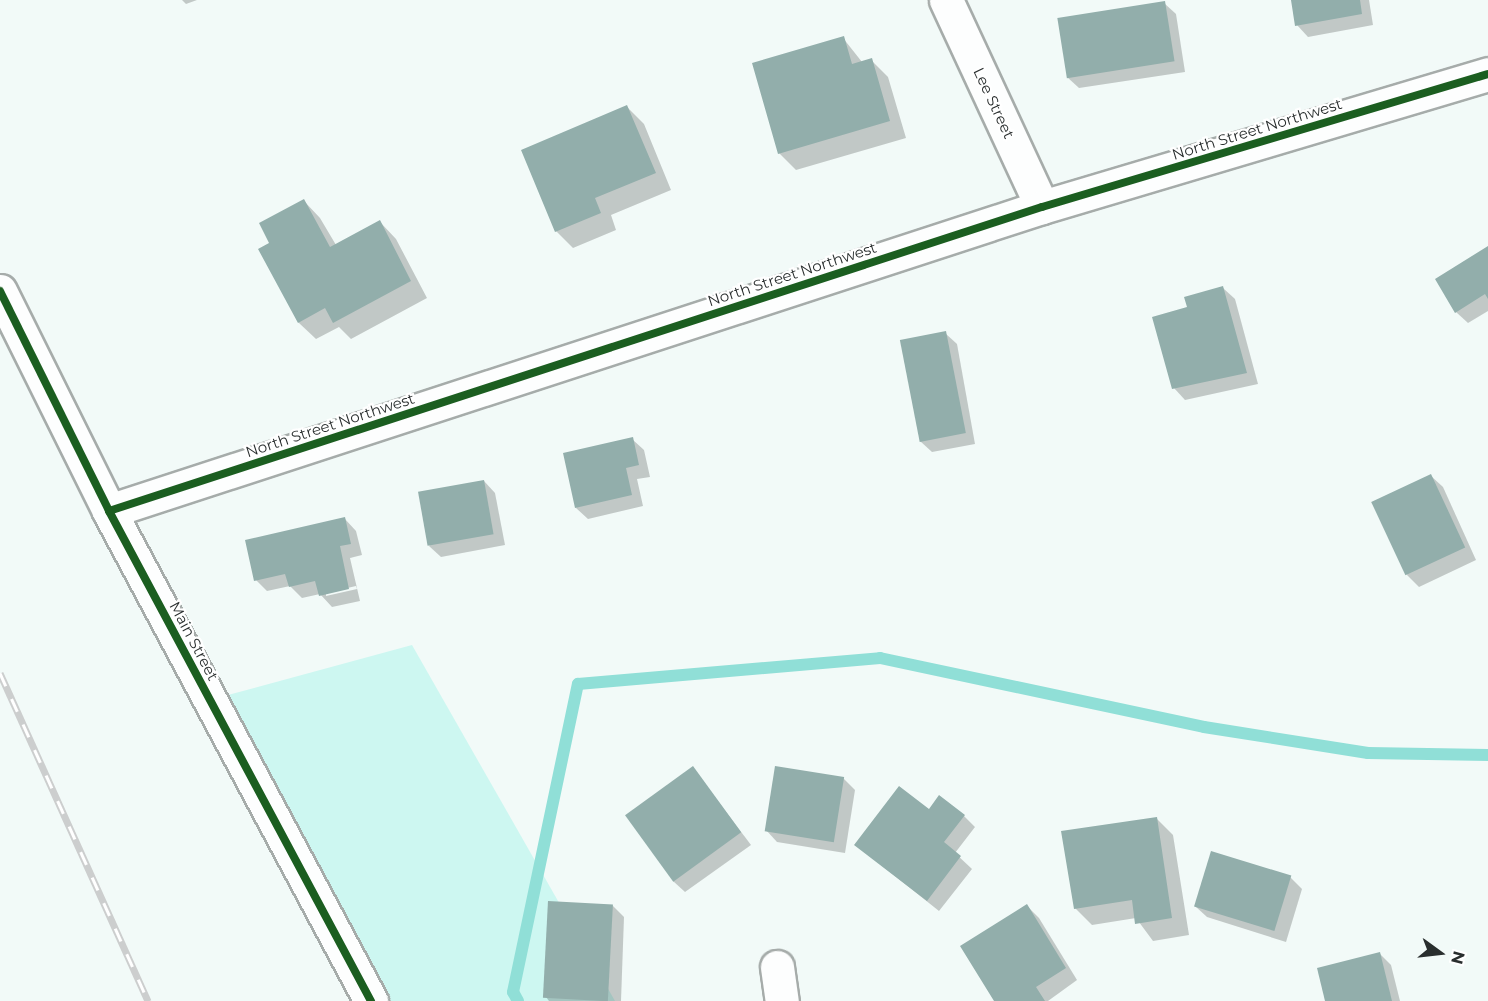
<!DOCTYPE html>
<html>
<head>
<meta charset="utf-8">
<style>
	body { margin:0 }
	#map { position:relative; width:1488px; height:1001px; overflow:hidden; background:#f2faf8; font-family:Montserrat,sans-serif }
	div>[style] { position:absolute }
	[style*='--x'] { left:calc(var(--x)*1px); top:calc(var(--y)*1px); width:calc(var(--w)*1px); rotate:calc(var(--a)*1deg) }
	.green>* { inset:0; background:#cdf7f1 }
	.shadow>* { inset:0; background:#0003 }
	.stream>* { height:12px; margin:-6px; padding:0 6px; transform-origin:6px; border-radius:6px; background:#90dfd7 }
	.building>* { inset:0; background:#92aeab; transform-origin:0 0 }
	.roads { filter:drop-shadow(2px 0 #a6acaa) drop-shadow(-2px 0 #a6acaa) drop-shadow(0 2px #a6acaa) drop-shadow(0 -2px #a6acaa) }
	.minor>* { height:33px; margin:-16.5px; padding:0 16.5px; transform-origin:16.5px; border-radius:16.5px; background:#fdfefe }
	.tertiary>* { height:33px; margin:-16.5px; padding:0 16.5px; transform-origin:16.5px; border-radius:16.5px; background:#fdfefe }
	.rail>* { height:7px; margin-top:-3.5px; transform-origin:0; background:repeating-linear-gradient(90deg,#fff 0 14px,#cccece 0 28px); box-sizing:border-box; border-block:2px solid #cccece }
	.cycleway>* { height:8px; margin:-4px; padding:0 4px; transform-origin:4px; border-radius:4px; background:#1b5e20 }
	span { translate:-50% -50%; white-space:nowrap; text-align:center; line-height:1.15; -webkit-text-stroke:4.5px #fff; paint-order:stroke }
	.street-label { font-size:15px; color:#292e2e }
	.north { position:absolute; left:1410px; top:923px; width:60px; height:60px; -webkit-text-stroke:4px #fff; paint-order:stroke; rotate:105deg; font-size:16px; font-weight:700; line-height:24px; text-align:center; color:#292e2e }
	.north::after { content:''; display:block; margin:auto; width:21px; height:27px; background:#292e2e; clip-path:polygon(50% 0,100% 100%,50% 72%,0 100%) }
</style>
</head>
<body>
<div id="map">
	<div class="green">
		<div style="clip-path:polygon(412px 645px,615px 1001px,375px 1001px,228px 695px)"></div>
	</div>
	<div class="shadow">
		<div style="clip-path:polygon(182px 0,197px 0,186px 4px)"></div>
		<div style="clip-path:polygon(1292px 0,1369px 0,1373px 25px,1308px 37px,1297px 25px)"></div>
		<div style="clip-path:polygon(1164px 3px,1176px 14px,1185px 72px,1079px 88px,1067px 77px)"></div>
		<div style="clip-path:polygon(843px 38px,862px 62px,871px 60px,888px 77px,906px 138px,796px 170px,779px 153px)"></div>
		<div style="clip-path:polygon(627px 107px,644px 124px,671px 190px,611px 215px,616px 230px,573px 248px,556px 231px)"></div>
		<div style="clip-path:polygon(304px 201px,320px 218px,336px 245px,380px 222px,396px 239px,427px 298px,351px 339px,339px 327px,316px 339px,299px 323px)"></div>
		<div style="clip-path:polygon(1488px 248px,1488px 311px,1468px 323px,1456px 312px)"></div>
		<div style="clip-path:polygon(1223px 288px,1235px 299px,1258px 384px,1185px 400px,1174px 388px,1188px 308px)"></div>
		<div style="clip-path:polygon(945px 333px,957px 344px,975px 444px,932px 452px,920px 441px)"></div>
		<div style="clip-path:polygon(632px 439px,644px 450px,650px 477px,637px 479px,643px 506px,588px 519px,576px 508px)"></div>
		<div style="clip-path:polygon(1431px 476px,1443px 487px,1476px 560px,1419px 587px,1407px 575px)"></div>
		<div style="clip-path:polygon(484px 481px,495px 493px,505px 545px,441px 557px,429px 546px)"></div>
		<div style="clip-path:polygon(evenodd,345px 519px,356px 531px,362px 555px,350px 558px,360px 601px,332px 607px,320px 594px,302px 598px,290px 586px,267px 591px,256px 580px,345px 519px,356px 586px,357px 589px,326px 596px,326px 593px,356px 586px)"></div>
		<div style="clip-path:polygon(693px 768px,751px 845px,685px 892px,673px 881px)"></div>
		<div style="clip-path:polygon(843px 778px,855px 790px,845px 853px,777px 842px,766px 830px)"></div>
		<div style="clip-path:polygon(964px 816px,975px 827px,955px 853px,972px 869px,939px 911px,856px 845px)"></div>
		<div style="clip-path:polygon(1156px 818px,1173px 835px,1189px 935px,1153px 941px,1136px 918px,1092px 925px,1075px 908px)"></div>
		<div style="clip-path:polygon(1290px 877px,1302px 889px,1286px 942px,1207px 917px,1195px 906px)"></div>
		<div style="clip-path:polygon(612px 905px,624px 917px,621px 1001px,549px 1001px,546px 997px)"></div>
		<div style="clip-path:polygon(1027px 906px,1039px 918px,1077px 980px,1048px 1001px,995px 1001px)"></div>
		<div style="clip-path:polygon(1380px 954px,1391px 965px,1400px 1001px,1327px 1001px)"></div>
	</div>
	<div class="stream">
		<div style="--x:518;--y:1001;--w:10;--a:-119"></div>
		<div style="--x:513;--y:992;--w:315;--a:-78.1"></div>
		<div style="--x:578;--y:684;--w:303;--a:-4.9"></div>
		<div style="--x:880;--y:658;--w:331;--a:12"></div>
		<div style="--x:1204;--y:727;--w:166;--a:9"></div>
		<div style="--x:1368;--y:753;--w:120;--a:1"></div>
	</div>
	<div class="building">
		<div style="clip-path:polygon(1291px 0,1360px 0,1362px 14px,1295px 26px)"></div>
		<div style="left:1165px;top:1px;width:61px;height:109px;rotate:81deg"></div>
		<div style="clip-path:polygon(844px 36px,852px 64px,872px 58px,890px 121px,778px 154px,752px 63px)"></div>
		<div style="clip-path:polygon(627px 105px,656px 173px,595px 198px,601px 213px,555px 232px,521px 150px)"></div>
		<div style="clip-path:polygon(304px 199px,330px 247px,380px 220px,411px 281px,333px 323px,325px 308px,298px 323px,258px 249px,269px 243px,259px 223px)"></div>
		<div style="clip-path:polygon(1488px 246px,1488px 299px,1485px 294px,1455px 313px,1435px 279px)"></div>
		<div style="clip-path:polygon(1223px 286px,1247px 373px,1172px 389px,1152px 317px,1187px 307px,1184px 297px)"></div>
		<div style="left:946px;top:331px;width:104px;height:47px;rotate:79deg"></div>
		<div style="clip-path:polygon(633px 437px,639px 465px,626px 468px,632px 495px,575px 508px,563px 453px)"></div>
		<div style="left:1431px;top:474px;width:81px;height:66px;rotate:65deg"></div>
		<div style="left:484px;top:480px;width:55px;height:67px;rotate:80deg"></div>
		<div style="clip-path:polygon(345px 517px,351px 544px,340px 546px,349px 589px,319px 596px,315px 581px,289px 587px,285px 574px,254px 581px,245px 540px)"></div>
		<div style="left:693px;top:766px;width:82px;height:84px;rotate:54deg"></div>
		<div style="left:775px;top:766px;width:70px;height:66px;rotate:9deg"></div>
		<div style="clip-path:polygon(899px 786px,929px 809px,939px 795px,965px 815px,944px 842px,961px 856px,927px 901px,854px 845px)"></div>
		<div style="clip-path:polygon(1157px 817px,1172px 918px,1135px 924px,1132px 900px,1074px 909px,1061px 831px)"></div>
		<div style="left:1211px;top:851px;width:84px;height:58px;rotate:17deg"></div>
		<div style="left:548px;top:901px;width:65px;height:97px;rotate:3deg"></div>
		<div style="clip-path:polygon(1027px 904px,1066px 968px,1036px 987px,1045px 1001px,994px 1001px,960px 946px)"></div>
		<div style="clip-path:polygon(1380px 952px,1392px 1001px,1325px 1001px,1317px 968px)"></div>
	</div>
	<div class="roads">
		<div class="minor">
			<div style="--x:946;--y:0;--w:228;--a:65.1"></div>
			<div style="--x:109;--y:511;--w:981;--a:-18.05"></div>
			<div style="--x:1042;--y:207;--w:465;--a:-16.6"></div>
			<div style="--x:777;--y:967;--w:34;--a:82"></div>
		</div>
		<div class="tertiary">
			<div style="--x:0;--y:291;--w:246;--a:63.6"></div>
			<div style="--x:109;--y:511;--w:556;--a:61.87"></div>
		</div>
	</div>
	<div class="rail">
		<div style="--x:0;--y:673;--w:360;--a:65.7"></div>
	</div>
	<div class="cycleway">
		<div style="--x:0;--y:291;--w:246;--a:63.6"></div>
		<div style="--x:109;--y:511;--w:556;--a:61.87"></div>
		<div style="--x:109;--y:511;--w:981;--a:-18.05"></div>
		<div style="--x:1042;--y:207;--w:465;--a:-16.6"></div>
	</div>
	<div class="street-label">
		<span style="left:994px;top:103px;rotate:65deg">Lee Street</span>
		<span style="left:1257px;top:129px;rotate:-17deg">North Street Northwest</span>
		<span style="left:792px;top:274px;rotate:-18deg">North Street Northwest</span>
		<span style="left:330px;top:425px;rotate:-18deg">North Street Northwest</span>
		<span style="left:194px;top:641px;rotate:62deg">Main Street</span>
	</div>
	<div class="north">N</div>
</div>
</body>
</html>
